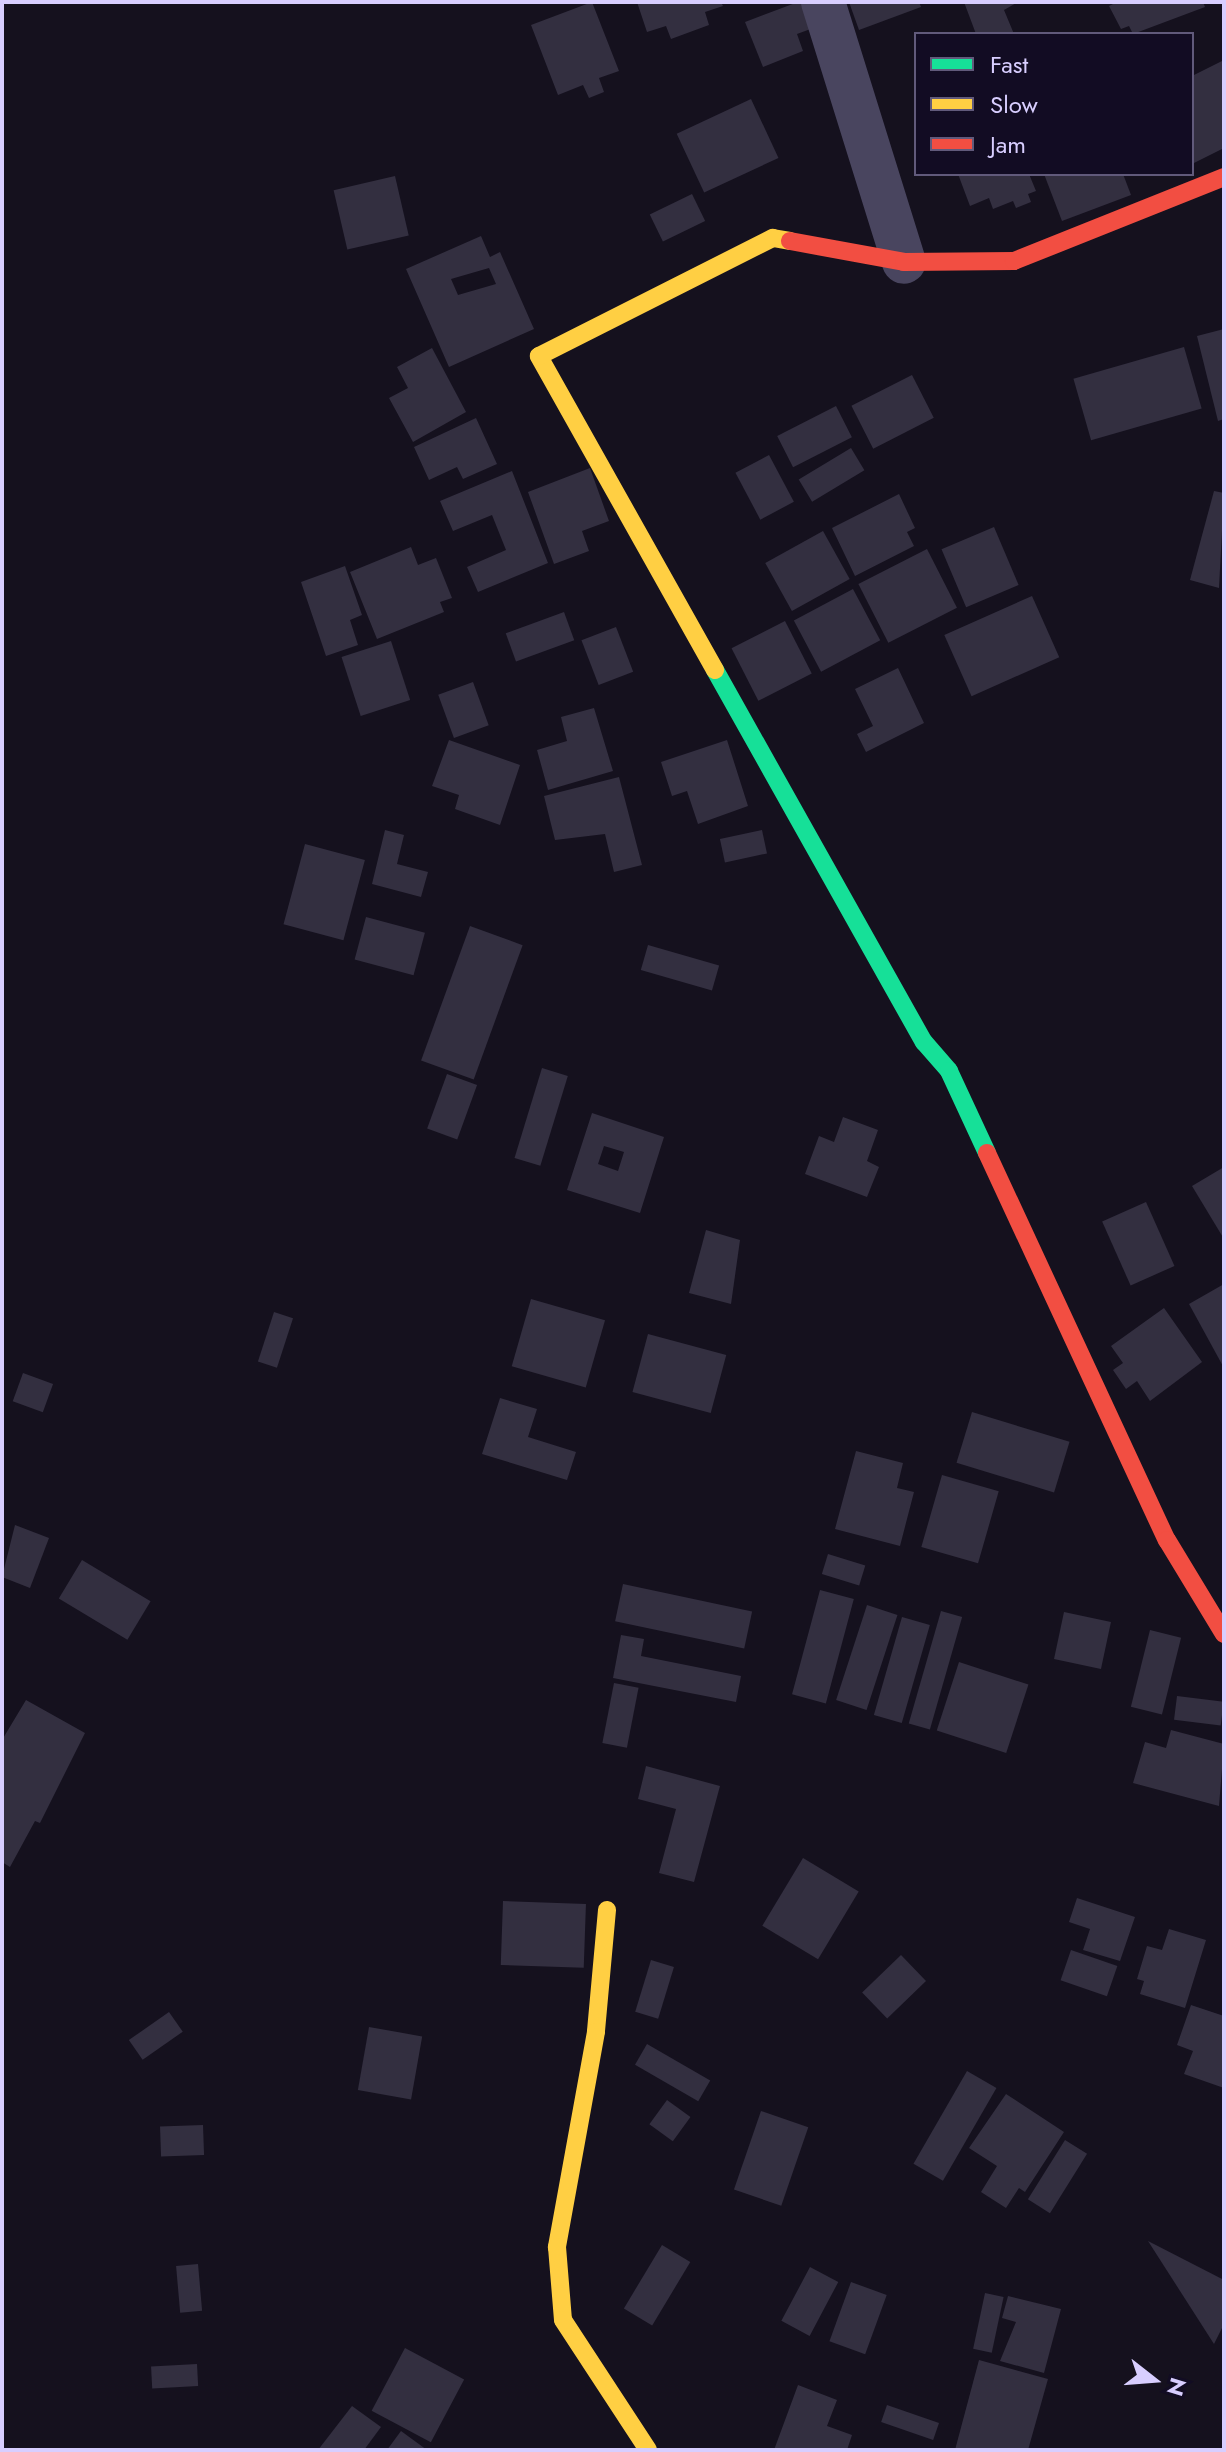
<!DOCTYPE html>
<html>
<head>
<meta charset="utf-8">
<style>
	body { margin:0 }
	#map { position:relative; width:1226px; height:2452px; overflow:hidden; background:#15111e; font-family:Jost,sans-serif }
	div>[style] { position:absolute }
	[style*='--x'] { left:calc(var(--x)*1px); top:calc(var(--y)*1px); width:calc(var(--w)*1px); rotate:calc(var(--a)*1deg) }
	.building>* { inset:0; background:#332f40; transform-origin:0 0 }
	.street>* { height:44px; margin:-22px; padding:0 22px; transform-origin:22px; border-radius:22px; background:#49455f }
	.fast>* { height:18px; margin:-9px; padding:0 9px; transform-origin:9px; border-radius:9px; background:#16e098 }
	.slow>* { height:18px; margin:-9px; padding:0 9px; transform-origin:9px; border-radius:9px; background:#ffcf43 }
	.jam>* { height:18px; margin:-9px; padding:0 9px; transform-origin:9px; border-radius:9px; background:#f24e42 }
	span { translate:-50% -50%; white-space:nowrap; text-align:center; line-height:1.15; -webkit-text-stroke:6px #120c23; paint-order:stroke }
	.frame { position:absolute; inset:0; border:4px solid #d8ceff; pointer-events:none }
	.legend { position:absolute; left:914px; top:32px; width:280px; height:144px; box-sizing:border-box; background:#120c23; border:2px solid #615a7b; margin:0; padding:10px 14px; list-style:none; font-size:24px; color:#d8ceff }
	.legend li { display:flex; align-items:center; gap:16px; height:40px }
	.legend b { width:40px; border:2px solid #615a7b }
	.north { position:absolute; left:1114px; top:2340px; width:80px; height:80px; -webkit-text-stroke:6px #120c23; paint-order:stroke; rotate:107deg; font-size:22px; font-weight:700; line-height:32px; text-align:center; color:#d8ceff }
	.north::after { content:''; display:block; margin:auto; width:28px; height:36px; background:#d8ceff; clip-path:polygon(50% 0,100% 100%,50% 72%,0 100%) }
</style>
</head>
<body>
<div id="map">
	<div class="building">
		<div style="clip-path:polygon(592px 2px,619px 71px,599px 78px,604px 92px,589px 98px,583px 85px,558px 95px,531px 25px)"></div>
		<div style="clip-path:polygon(637px 2px,721px 2px,723px 6px,705px 12px,709px 25px,671px 39px,666px 26px,647px 32px)"></div>
		<div style="clip-path:polygon(798px 2px,807px 2px,816px 27px,797px 34px,803px 51px,763px 67px,745px 22px)"></div>
		<div style="clip-path:polygon(849px 2px,919px 2px,921px 7px,859px 30px)"></div>
		<div style="clip-path:polygon(964px 2px,1018px 2px,1004px 10px,1014px 34px,976px 34px)"></div>
		<div style="clip-path:polygon(1117px 2px,1203px 2px,1205px 7px,1133px 34px,1129px 26px,1121px 29px,1109px 6px)"></div>
		<div style="clip-path:polygon(1224px 60px,1224px 148px,1192px 164px,1192px 76px)"></div>
		<div style="left:751px;top:99px;width:65px;height:82px;rotate:65deg"></div>
		<div style="clip-path:polygon(958px 174px,1029px 174px,1036px 191px,1028px 194px,1031px 202px,1016px 208px,1013px 201px,993px 209px,989px 198px,970px 206px)"></div>
		<div style="clip-path:polygon(1044px 174px,1123px 174px,1131px 195px,1062px 221px)"></div>
		<div style="left:395px;top:176px;width:61px;height:63px;rotate:77deg"></div>
		<div style="left:692px;top:194px;width:30px;height:47px;rotate:64deg"></div>
		<div style="clip-path:polygon(evenodd,481px 236px,490px 257px,500px 252px,534px 329px,449px 367px,406px 269px,481px 236px,489px 268px,496px 284px,458px 295px,451px 279px,489px 268px)"></div>
		<div style="clip-path:polygon(1224px 329px,1224px 419px,1218px 421px,1197px 336px)"></div>
		<div style="left:1184px;top:347px;width:64px;height:115px;rotate:74deg"></div>
		<div style="clip-path:polygon(432px 348px,466px 412px,413px 442px,389px 398px,408px 388px,397px 367px)"></div>
		<div style="left:912px;top:375px;width:48px;height:68px;rotate:63deg"></div>
		<div style="left:836px;top:406px;width:35px;height:66px;rotate:63deg"></div>
		<div style="clip-path:polygon(476px 418px,497px 464px,463px 479px,457px 467px,429px 480px,414px 447px)"></div>
		<div style="left:851px;top:448px;width:26px;height:61px;rotate:59deg"></div>
		<div style="left:769px;top:455px;width:53px;height:38px;rotate:62deg"></div>
		<div style="clip-path:polygon(590px 468px,609px 521px,582px 531px,589px 551px,554px 564px,528px 492px)"></div>
		<div style="clip-path:polygon(512px 471px,548px 563px,478px 592px,467px 567px,506px 550px,492px 515px,453px 531px,440px 501px)"></div>
		<div style="clip-path:polygon(1214px 491px,1224px 493px,1219px 588px,1190px 580px)"></div>
		<div style="clip-path:polygon(899px 494px,915px 528px,907px 532px,914px 546px,855px 576px,832px 528px)"></div>
		<div style="left:994px;top:527px;width:63px;height:57px;rotate:67deg"></div>
		<div style="left:823px;top:531px;width:55px;height:66px;rotate:61deg"></div>
		<div style="clip-path:polygon(411px 547px,418px 565px,436px 558px,452px 598px,440px 602px,444px 612px,377px 639px,350px 572px)"></div>
		<div style="left:927px;top:549px;width:66px;height:77px;rotate:63deg"></div>
		<div style="clip-path:polygon(345px 566px,362px 615px,350px 620px,358px 645px,326px 656px,301px 582px)"></div>
		<div style="left:853px;top:589px;width:58px;height:67px;rotate:62deg"></div>
		<div style="left:1032px;top:596px;width:67px;height:96px;rotate:66deg"></div>
		<div style="left:564px;top:612px;width:30px;height:62px;rotate:70deg"></div>
		<div style="left:785px;top:621px;width:59px;height:60px;rotate:63deg"></div>
		<div style="left:616px;top:627px;width:48px;height:37px;rotate:69deg"></div>
		<div style="left:391px;top:641px;width:62px;height:52px;rotate:72deg"></div>
		<div style="clip-path:polygon(898px 668px,924px 723px,866px 752px,857px 734px,873px 726px,855px 689px)"></div>
		<div style="left:473px;top:682px;width:46px;height:37px;rotate:70deg"></div>
		<div style="clip-path:polygon(594px 708px,613px 771px,548px 790px,537px 750px,567px 741px,561px 717px)"></div>
		<div style="clip-path:polygon(449px 740px,520px 765px,500px 825px,455px 809px,459px 795px,432px 786px)"></div>
		<div style="clip-path:polygon(727px 740px,748px 806px,698px 824px,687px 791px,672px 796px,661px 762px)"></div>
		<div style="clip-path:polygon(619px 777px,642px 865px,614px 872px,605px 834px,555px 840px,544px 796px)"></div>
		<div style="clip-path:polygon(385px 830px,404px 835px,397px 864px,428px 872px,421px 897px,372px 884px)"></div>
		<div style="left:762px;top:830px;width:24px;height:43px;rotate:78deg"></div>
		<div style="left:305px;top:844px;width:62px;height:83px;rotate:15deg"></div>
		<div style="left:366px;top:917px;width:61px;height:44px;rotate:15deg"></div>
		<div style="left:470px;top:926px;width:56px;height:143px;rotate:20deg"></div>
		<div style="left:648px;top:945px;width:74px;height:26px;rotate:16deg"></div>
		<div style="left:542px;top:1068px;width:27px;height:94px;rotate:17deg"></div>
		<div style="left:447px;top:1074px;width:32px;height:58px;rotate:20deg"></div>
		<div style="clip-path:polygon(evenodd,592px 1113px,664px 1137px,640px 1213px,567px 1190px,592px 1113px,604px 1146px,624px 1152px,618px 1171px,598px 1164px,604px 1146px)"></div>
		<div style="clip-path:polygon(843px 1117px,878px 1130px,867px 1161px,879px 1167px,867px 1197px,805px 1174px,819px 1136px,834px 1142px)"></div>
		<div style="clip-path:polygon(1224px 1167px,1224px 1239px,1192px 1186px)"></div>
		<div style="left:1146px;top:1202px;width:70px;height:48px;rotate:66deg"></div>
		<div style="clip-path:polygon(706px 1230px,740px 1240px,731px 1304px,689px 1293px)"></div>
		<div style="clip-path:polygon(1224px 1284px,1224px 1368px,1189px 1304px)"></div>
		<div style="left:531px;top:1299px;width:77px;height:70px;rotate:16deg"></div>
		<div style="clip-path:polygon(1164px 1308px,1202px 1362px,1150px 1401px,1137px 1381px,1126px 1389px,1113px 1370px,1123px 1363px,1111px 1346px)"></div>
		<div style="left:274px;top:1312px;width:20px;height:52px;rotate:18deg"></div>
		<div style="left:648px;top:1334px;width:81px;height:60px;rotate:15deg"></div>
		<div style="left:23px;top:1373px;width:32px;height:30px;rotate:20deg"></div>
		<div style="clip-path:polygon(500px 1398px,537px 1409px,528px 1437px,576px 1452px,567px 1480px,482px 1454px)"></div>
		<div style="left:972px;top:1412px;width:102px;height:53px;rotate:17deg"></div>
		<div style="clip-path:polygon(856px 1451px,903px 1463px,897px 1488px,914px 1492px,900px 1546px,835px 1529px)"></div>
		<div style="left:942px;top:1475px;width:59px;height:75px;rotate:16deg"></div>
		<div style="clip-path:polygon(15px 1525px,49px 1538px,30px 1588px,2px 1577px)"></div>
		<div style="left:828px;top:1554px;width:39px;height:21px;rotate:17deg"></div>
		<div style="left:82px;top:1560px;width:80px;height:45px;rotate:31deg"></div>
		<div style="left:623px;top:1584px;width:132px;height:38px;rotate:12deg"></div>
		<div style="left:820px;top:1590px;width:35px;height:108px;rotate:15deg"></div>
		<div style="left:867px;top:1605px;width:32px;height:100px;rotate:18deg"></div>
		<div style="left:941px;top:1611px;width:22px;height:117px;rotate:16deg"></div>
		<div style="left:1064px;top:1612px;width:48px;height:48px;rotate:12deg"></div>
		<div style="left:902px;top:1617px;width:29px;height:102px;rotate:16deg"></div>
		<div style="left:1150px;top:1630px;width:32px;height:79px;rotate:14deg"></div>
		<div style="clip-path:polygon(621px 1635px,644px 1639px,641px 1656px,741px 1676px,736px 1702px,613px 1678px)"></div>
		<div style="left:959px;top:1662px;width:73px;height:72px;rotate:18deg"></div>
		<div style="left:614px;top:1683px;width:25px;height:61px;rotate:11deg"></div>
		<div style="left:1177px;top:1696px;width:47px;height:24px;rotate:7deg"></div>
		<div style="clip-path:polygon(26px 1700px,85px 1733px,40px 1823px,35px 1821px,10px 1867px,2px 1862px,2px 1740px)"></div>
		<div style="clip-path:polygon(1171px 1730px,1224px 1744px,1219px 1806px,1133px 1783px,1145px 1742px,1166px 1748px)"></div>
		<div style="clip-path:polygon(646px 1766px,720px 1786px,694px 1882px,659px 1873px,676px 1809px,638px 1799px)"></div>
		<div style="left:803px;top:1858px;width:65px;height:79px;rotate:31deg"></div>
		<div style="clip-path:polygon(1077px 1898px,1135px 1917px,1120px 1961px,1083px 1950px,1090px 1929px,1069px 1922px)"></div>
		<div style="left:503px;top:1901px;width:83px;height:64px;rotate:2deg"></div>
		<div style="clip-path:polygon(1169px 1929px,1206px 1940px,1185px 2008px,1140px 1994px,1144px 1981px,1137px 1979px,1147px 1946px,1162px 1950px)"></div>
		<div style="left:1071px;top:1950px;width:49px;height:32px;rotate:19deg"></div>
		<div style="left:901px;top:1955px;width:36px;height:54px;rotate:46deg"></div>
		<div style="left:651px;top:1960px;width:24px;height:54px;rotate:17deg"></div>
		<div style="clip-path:polygon(1191px 2005px,1224px 2016px,1224px 2088px,1184px 2074px,1193px 2051px,1177px 2045px)"></div>
		<div style="left:169px;top:2012px;width:24px;height:49px;rotate:55deg"></div>
		<div style="left:369px;top:2027px;width:54px;height:64px;rotate:10deg"></div>
		<div style="left:647px;top:2044px;width:73px;height:24px;rotate:30deg"></div>
		<div style="left:967px;top:2071px;width:34px;height:107px;rotate:30deg"></div>
		<div style="clip-path:polygon(1006px 2094px,1064px 2132px,1025px 2192px,1019px 2188px,1006px 2208px,981px 2192px,997px 2166px,969px 2148px)"></div>
		<div style="left:667px;top:2100px;width:29px;height:30px;rotate:36deg"></div>
		<div style="left:761px;top:2111px;width:50px;height:83px;rotate:19deg"></div>
		<div style="left:203px;top:2125px;width:30px;height:43px;rotate:88deg"></div>
		<div style="left:1065px;top:2140px;width:26px;height:70px;rotate:32deg"></div>
		<div style="clip-path:polygon(1148px 2241px,1224px 2280px,1224px 2324px,1214px 2344px)"></div>
		<div style="left:662px;top:2245px;width:33px;height:74px;rotate:31deg"></div>
		<div style="left:198px;top:2264px;width:47px;height:22px;rotate:85deg"></div>
		<div style="left:810px;top:2267px;width:32px;height:61px;rotate:28deg"></div>
		<div style="left:851px;top:2282px;width:38px;height:63px;rotate:20deg"></div>
		<div style="left:985px;top:2293px;width:19px;height:57px;rotate:12deg"></div>
		<div style="clip-path:polygon(1008px 2296px,1061px 2309px,1044px 2373px,1000px 2361px,1016px 2322px,1002px 2318px)"></div>
		<div style="left:405px;top:2348px;width:67px;height:71px;rotate:28deg"></div>
		<div style="clip-path:polygon(979px 2360px,1048px 2379px,1028px 2450px,955px 2450px)"></div>
		<div style="left:197px;top:2364px;width:22px;height:46px;rotate:87deg"></div>
		<div style="clip-path:polygon(798px 2385px,837px 2400px,827px 2426px,852px 2435px,847px 2450px,774px 2450px)"></div>
		<div style="left:887px;top:2405px;width:55px;height:18px;rotate:19deg"></div>
		<div style="clip-path:polygon(352px 2406px,381px 2427px,364px 2450px,318px 2450px)"></div>
		<div style="clip-path:polygon(401px 2431px,427px 2450px,387px 2450px)"></div>
	</div>
	<div class="street">
		<div style="--x:823;--y:2;--w:272;--a:72.7"></div>
	</div>
	<div class="fast">
		<div style="--x:715;--y:670;--w:427;--a:60.7"></div>
		<div style="--x:924;--y:1042;--w:38;--a:49"></div>
		<div style="--x:949;--y:1071;--w:90;--a:65.1"></div>
	</div>
	<div class="slow">
		<div style="--x:715;--y:670;--w:360;--a:-119.3"></div>
		<div style="--x:539;--y:356;--w:262;--a:-26.8"></div>
		<div style="--x:773;--y:238;--w:17;--a:10"></div>
		<div style="--x:607;--y:1910;--w:122;--a:95.2"></div>
		<div style="--x:596;--y:2032;--w:219;--a:100.3"></div>
		<div style="--x:557;--y:2247;--w:73;--a:85.3"></div>
		<div style="--x:563;--y:2320;--w:155;--a:56.8"></div>
	</div>
	<div class="jam">
		<div style="--x:790;--y:241;--w:116;--a:10.4"></div>
		<div style="--x:904;--y:262;--w:110;--a:-0.5"></div>
		<div style="--x:1014;--y:261;--w:226;--a:-21.8"></div>
		<div style="--x:987;--y:1153;--w:427;--a:65.1"></div>
		<div style="--x:1167;--y:1540;--w:110;--a:58.8"></div>
	</div>
	<div class="frame"></div>
	<ul class="legend">
	<li><b style="height:10px;background:#16e098"></b>Fast</li>
	<li><b style="height:10px;background:#ffcf43"></b>Slow</li>
	<li><b style="height:10px;background:#f24e42"></b>Jam</li>
	</ul>
	<div class="north">N</div>
</div>
</body>
</html>
